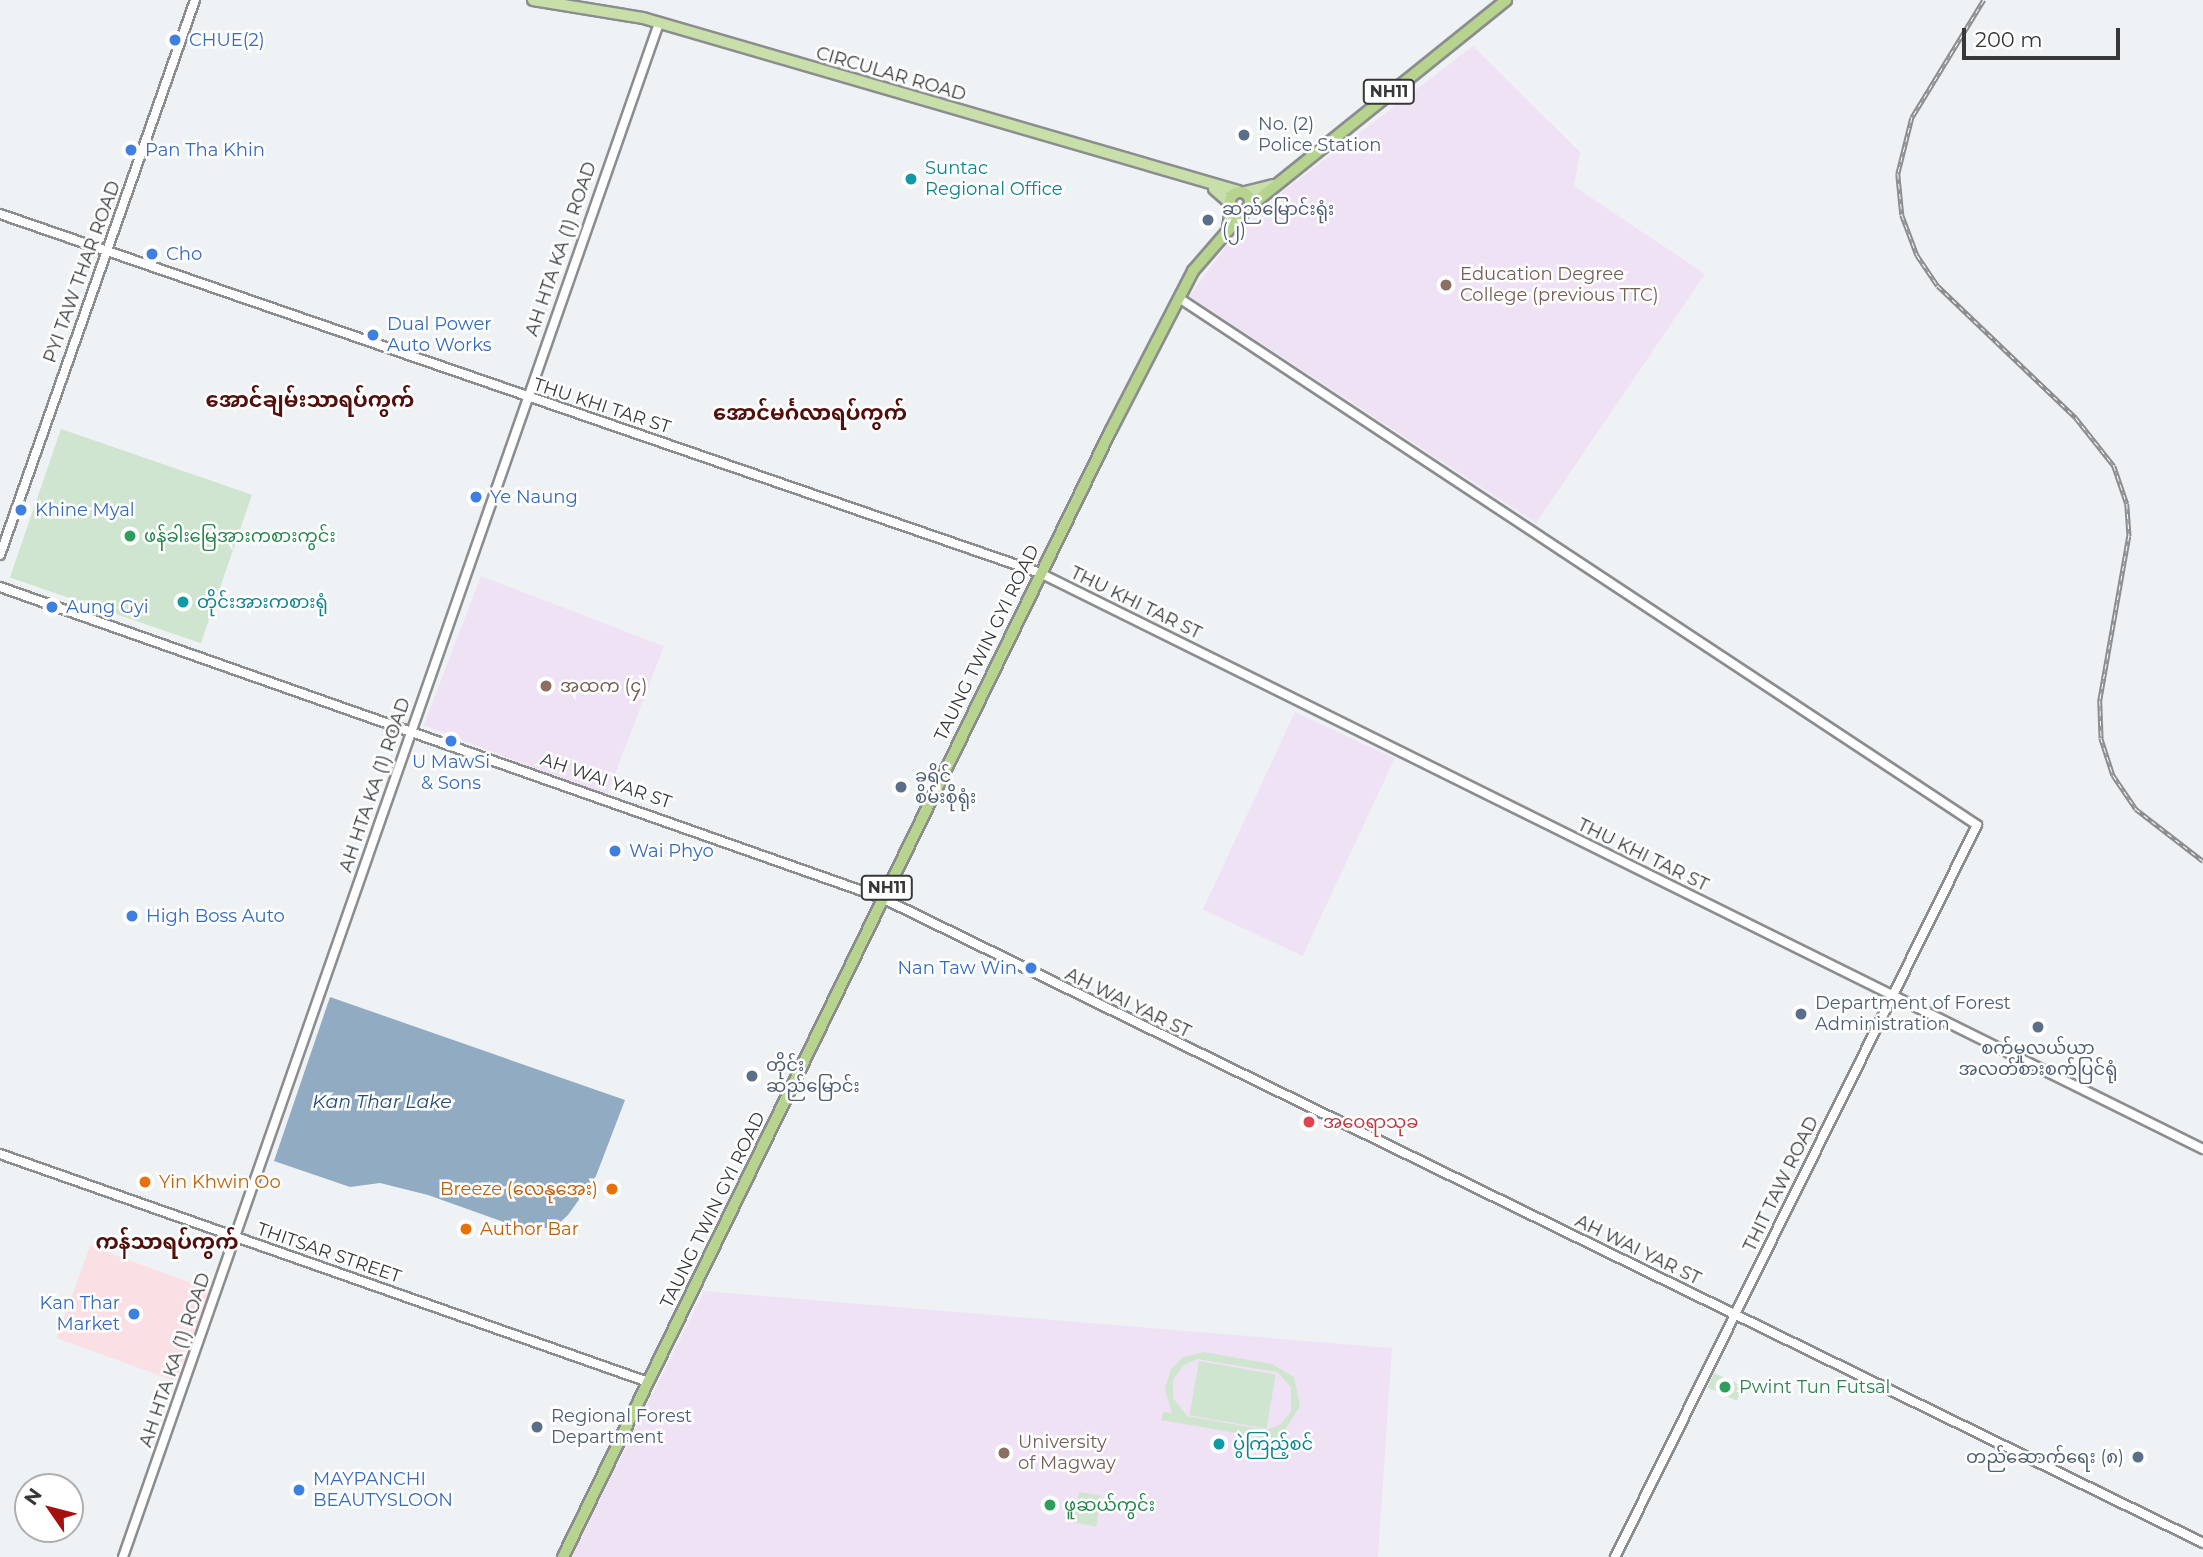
<!DOCTYPE html>
<html>
<head>
<meta charset="utf-8">
<style>
	body { margin:0 }
	#map { position:relative; width:2203px; height:1557px; overflow:hidden; background:#eff2f4; font-family:Montserrat,"Noto Sans Myanmar",sans-serif }
	div>[style] { position:absolute }
	[style*='--x'] { left:calc(var(--x)*1px); top:calc(var(--y)*1px); width:calc(var(--w)*1px); rotate:calc(var(--a)*1deg) }
	.commercial>* { inset:0; background:#fae0e4; transform-origin:0 0 }
	.education>* { inset:0; background:#f0e2f5; transform-origin:0 0 }
	.green>* { inset:0; background:#d0e5cf; transform-origin:0 0 }
	.round { border-radius:50% }
	.water>* { inset:0; background:#91abc3 }
	.roads { filter:drop-shadow(2px 0 #8b8d8f) drop-shadow(-2px 0 #8b8d8f) drop-shadow(0 2px #8b8d8f) drop-shadow(0 -2px #8b8d8f) }
	.tertiary>* { height:8px; margin:-4px; padding:0 4px; transform-origin:4px; border-radius:4px; background:#fff }
	.primary>* { height:10px; margin:-5px; padding:0 5px; transform-origin:5px; border-radius:5px; background:#c8dfaa }
	.trunk>* { height:10px; margin:-5px; padding:0 5px; transform-origin:5px; border-radius:5px; background:#b6d48e }
	.trunk>.ring { margin:-5px; padding:0; box-sizing:content-box; background:none; border:10px solid #b6d48e; border-radius:50% }
	.rail>* { height:4.5px; margin-top:-2.25px; transform-origin:0; background:repeating-linear-gradient(90deg,#fff 0 5px,#8b8d8e 0 10px); box-sizing:border-box; border-block:2px solid #8b8d8e }
	.dots>* { width:19px; height:19px; translate:-50% -50%; box-sizing:border-box; border:4px solid #fff; border-radius:50% }
	span { translate:-50% -50%; white-space:nowrap; text-align:center; line-height:1.15; -webkit-text-stroke:5px #fff; paint-order:stroke }
	.shield-label span { padding:2px 5px; background:#fff; border:2px solid; border-radius:5px; -webkit-text-stroke-width:0 }
	.shield-label { font-size:16px; color:#363738; font-weight:700 }
	.shop-label { font-size:18px; color:#366cbe }
	.left { translate:0 -50%; text-align:left }
	.right { translate:-100% -50%; text-align:right }
	.street-label { font-size:18px; color:#363738 }
	.service-label { font-size:18px; color:#4e5e75 }
	.culture-label { font-size:18px; color:#0d838f }
	.education-label { font-size:18px; color:#785e54 }
	.leisure-label { font-size:18px; color:#27864d }
	.health-label { font-size:18px; color:#be3a42 }
	.food-label { font-size:18px; color:#c56008 }
	.water-label { font-size:19px; color:#264f73; font-style:italic }
	.quarter-label { font-size:21px; color:#530f0b; font-weight:700 }
	.north { position:absolute; left:14px; top:1473px; width:70px; height:70px; box-sizing:border-box; background:#fff; border:2px solid #afafaf; border-radius:50%; rotate:305deg; font-size:19px; font-weight:700; line-height:28px; text-align:center; color:#363738 }
	.north::after { content:''; display:block; margin:auto; width:24px; height:32px; background:#a61110; clip-path:polygon(50% 0,100% 100%,50% 72%,0 100%) }
	.scale { position:absolute; left:1962px; top:28px; width:158px; height:32px; box-sizing:border-box; border:4px solid #363738; border-top:0; padding-left:9px; font-size:21px; line-height:24px; white-space:nowrap; color:#363738; -webkit-text-stroke:5px #fff; paint-order:stroke }
</style>
</head>
<body>
<div id="map">
	<div class="commercial">
		<div style="left:90px;top:1246px;width:128px;height:98px;rotate:20deg"></div>
	</div>
	<div class="education">
		<div style="clip-path:polygon(1473px 46px,1580px 152px,1574px 186px,1705px 274px,1536px 523px,1189px 296px,1232px 238px,1277px 196px)"></div>
		<div style="left:481px;top:576px;width:196px;height:160px;rotate:21deg"></div>
		<div style="left:1295px;top:712px;width:110px;height:218px;rotate:25deg"></div>
		<div style="clip-path:polygon(704px 1291px,1392px 1348px,1378px 1557px,571px 1557px)"></div>
	</div>
	<div class="green">
		<div style="left:61px;top:429px;width:202px;height:157px;rotate:19deg"></div>
		<div style="clip-path:polygon(evenodd,1204px 1352px,1272px 1364px,1294px 1377px,1300px 1406px,1283px 1433px,1289px 1434px,1287px 1442px,1161px 1420px,1163px 1412px,1172px 1413px,1165px 1389px,1171px 1369px,1183px 1357px,1204px 1352px,1197px 1359px,1277px 1372px,1291px 1387px,1291px 1412px,1280px 1425px,1266px 1430px,1187px 1416px,1173px 1398px,1173px 1379px,1183px 1366px,1197px 1359px)"></div>
		<div style="left:1199px;top:1361px;width:78px;height:55px;rotate:10deg"></div>
		<div style="left:1714px;top:1373px;width:32px;height:16px;rotate:24deg"></div>
		<div style="left:1079px;top:1492px;width:23px;height:31px;rotate:10deg"></div>
		<div class="round" style="left:1041px;top:1496px;width:18px;height:18px"></div>
	</div>
	<div class="water">
		<div style="clip-path:polygon(330px 997px,625px 1100px,596px 1176px,568px 1215px,555px 1227px,526px 1230px,428px 1195px,380px 1183px,350px 1187px,274px 1161px)"></div>
	</div>
	<div class="roads">
		<div class="tertiary">
			<div style="--x:0;--y:214;--w:1100;--a:19.04"></div>
			<div style="--x:1040;--y:573;--w:1298;--a:26.35"></div>
			<div style="--x:1179;--y:298;--w:956;--a:33.44"></div>
			<div style="--x:1977;--y:825;--w:817;--a:116.31"></div>
			<div style="--x:0;--y:555;--w:588;--a:-70.64"></div>
			<div style="--x:0;--y:587;--w:935;--a:19.42"></div>
			<div style="--x:882;--y:898;--w:1470;--a:26.02"></div>
			<div style="--x:0;--y:1154;--w:687;--a:19.38"></div>
			<div style="--x:123;--y:1557;--w:1625;--a:-70.74"></div>
		</div>
		<div class="primary">
			<div style="--x:533;--y:0;--w:111;--a:9.3"></div>
			<div style="--x:643;--y:18;--w:620;--a:16.21"></div>
			<div style="--x:1214;--y:189;--w:20;--a:41"></div>
			<div style="--x:1245;--y:192;--w:29;--a:-14"></div>
			<div style="--x:1228;--y:228;--w:20;--a:-81"></div>
		</div>
		<div class="trunk">
			<div class="ring" style="left:1230px;top:192px;width:10px;height:10px"></div>
			<div style="--x:1249;--y:207;--w:330;--a:-38.8"></div>
			<div style="--x:563;--y:1557;--w:1253;--a:-64.07"></div>
			<div style="--x:1111;--y:430;--w:179;--a:-62.7"></div>
			<div style="--x:1193;--y:271;--w:79;--a:-49.1"></div>
		</div>
	</div>
	<div class="rail">
		<div style="--x:1984;--y:0;--w:138;--a:121.4"></div>
		<div style="--x:1912;--y:118;--w:58;--a:104"></div>
		<div style="--x:1898;--y:174;--w:41;--a:84.4"></div>
		<div style="--x:1902;--y:215;--w:43;--a:69.4"></div>
		<div style="--x:1917;--y:255;--w:37;--a:56"></div>
		<div style="--x:1938;--y:286;--w:191;--a:43.7"></div>
		<div style="--x:2076;--y:418;--w:61;--a:51.6"></div>
		<div style="--x:2114;--y:466;--w:40;--a:71.1"></div>
		<div style="--x:2127;--y:504;--w:32;--a:86"></div>
		<div style="--x:2129;--y:536;--w:168;--a:100"></div>
		<div style="--x:2100;--y:701;--w:37;--a:88"></div>
		<div style="--x:2101;--y:738;--w:39;--a:72"></div>
		<div style="--x:2113;--y:775;--w:41;--a:55.9"></div>
		<div style="--x:2136;--y:809;--w:85;--a:37.8"></div>
	</div>
	<div class="dots">
		<div style="left:175px;top:40px;background:#3f7fe0"></div>
		<div style="left:1244px;top:135px;background:#5c6f8a"></div>
		<div style="left:131px;top:150px;background:#3f7fe0"></div>
		<div style="left:911px;top:179px;background:#0f9aa8"></div>
		<div style="left:1208px;top:220px;background:#5c6f8a"></div>
		<div style="left:152px;top:254px;background:#3f7fe0"></div>
		<div style="left:1446px;top:285px;background:#8d6e63"></div>
		<div style="left:373px;top:335px;background:#3f7fe0"></div>
		<div style="left:476px;top:497px;background:#3f7fe0"></div>
		<div style="left:21px;top:510px;background:#3f7fe0"></div>
		<div style="left:130px;top:536px;background:#2e9e5b"></div>
		<div style="left:183px;top:602px;background:#0f9aa8"></div>
		<div style="left:52px;top:607px;background:#3f7fe0"></div>
		<div style="left:546px;top:686px;background:#8d6e63"></div>
		<div style="left:451px;top:741px;background:#3f7fe0"></div>
		<div style="left:901px;top:787px;background:#5c6f8a"></div>
		<div style="left:615px;top:851px;background:#3f7fe0"></div>
		<div style="left:132px;top:916px;background:#3f7fe0"></div>
		<div style="left:1031px;top:968px;background:#3f7fe0"></div>
		<div style="left:1801px;top:1014px;background:#5c6f8a"></div>
		<div style="left:2038px;top:1027px;background:#5c6f8a"></div>
		<div style="left:752px;top:1076px;background:#5c6f8a"></div>
		<div style="left:1309px;top:1122px;background:#e0444e"></div>
		<div style="left:145px;top:1182px;background:#e8710a"></div>
		<div style="left:612px;top:1189px;background:#e8710a"></div>
		<div style="left:466px;top:1229px;background:#e8710a"></div>
		<div style="left:134px;top:1314px;background:#3f7fe0"></div>
		<div style="left:1725px;top:1387px;background:#2e9e5b"></div>
		<div style="left:537px;top:1427px;background:#5c6f8a"></div>
		<div style="left:1219px;top:1444px;background:#0f9aa8"></div>
		<div style="left:1004px;top:1453px;background:#8d6e63"></div>
		<div style="left:2138px;top:1457px;background:#5c6f8a"></div>
		<div style="left:299px;top:1490px;background:#3f7fe0"></div>
		<div style="left:1050px;top:1505px;background:#2e9e5b"></div>
	</div>
	<div class="shield-label">
		<span style="left:1389px;top:92px">NH11</span>
		<span style="left:887px;top:888px">NH11</span>
	</div>
	<div class="shop-label">
		<span class="left" style="left:189px;top:40px">CHUE(2)</span>
		<span class="left" style="left:145px;top:150px">Pan Tha Khin</span>
		<span class="left" style="left:166px;top:254px">Cho</span>
		<span class="left" style="left:387px;top:335px">Dual Power<br>Auto Works</span>
		<span class="left" style="left:490px;top:497px">Ye Naung</span>
		<span class="left" style="left:35px;top:510px">Khine Myal</span>
		<span class="left" style="left:66px;top:607px">Aung Gyi</span>
		<span style="left:451px;top:773px">U MawSi<br>&amp; Sons</span>
		<span class="left" style="left:629px;top:851px">Wai Phyo</span>
		<span class="left" style="left:146px;top:916px">High Boss Auto</span>
		<span class="right" style="left:1017px;top:968px">Nan Taw Win</span>
		<span class="right" style="left:120px;top:1314px">Kan Thar<br>Market</span>
		<span class="left" style="left:313px;top:1490px">MAYPANCHI<br>BEAUTYSLOON</span>
	</div>
	<div class="street-label">
		<span style="left:891px;top:74px;rotate:16deg">CIRCULAR ROAD</span>
		<span style="left:561px;top:249px;rotate:-71deg">AH HTA KA (1) ROAD</span>
		<span style="left:82px;top:272px;rotate:-70deg">PYI TAW THAR ROAD</span>
		<span style="left:602px;top:406px;rotate:18deg">THU KHI TAR ST</span>
		<span style="left:1136px;top:603px;rotate:26deg">THU KHI TAR ST</span>
		<span style="left:987px;top:643px;rotate:-64deg">TAUNG TWIN GYI ROAD</span>
		<span style="left:606px;top:781px;rotate:19deg">AH WAI YAR ST</span>
		<span style="left:375px;top:785px;rotate:-71deg">AH HTA KA (1) ROAD</span>
		<span style="left:1643px;top:855px;rotate:26deg">THU KHI TAR ST</span>
		<span style="left:1128px;top:1003px;rotate:26deg">AH WAI YAR ST</span>
		<span style="left:1781px;top:1184px;rotate:-64deg">THIT TAW ROAD</span>
		<span style="left:713px;top:1210px;rotate:-64deg">TAUNG TWIN GYI ROAD</span>
		<span style="left:1638px;top:1250px;rotate:26deg">AH WAI YAR ST</span>
		<span style="left:329px;top:1253px;rotate:19deg">THITSAR STREET</span>
		<span style="left:175px;top:1360px;rotate:-71deg">AH HTA KA (1) ROAD</span>
	</div>
	<div class="service-label">
		<span class="left" style="left:1258px;top:135px">No. (2)<br>Police Station</span>
		<span class="left" style="left:1222px;top:220px">ဆည်မြောင်းရုံး<br>(၂)</span>
		<span class="left" style="left:915px;top:787px">ခရိုင်<br>စိမ်းစိုရုံး</span>
		<span class="left" style="left:1815px;top:1014px">Department of Forest<br>Administration</span>
		<span style="left:2038px;top:1059px">စက်မှုလယ်ယာ<br>အလတ်စားစက်ပြင်ရုံ</span>
		<span class="left" style="left:766px;top:1076px">တိုင်း<br>ဆည်မြောင်း</span>
		<span class="left" style="left:551px;top:1427px">Regional Forest<br>Department</span>
		<span class="right" style="left:2124px;top:1457px">တည်ဆောက်ရေး (၈)</span>
	</div>
	<div class="culture-label">
		<span class="left" style="left:925px;top:179px">Suntac<br>Regional Office</span>
		<span class="left" style="left:197px;top:602px">တိုင်းအားကစားရုံ</span>
		<span class="left" style="left:1233px;top:1444px">ပွဲကြည့်စင်</span>
	</div>
	<div class="education-label">
		<span class="left" style="left:1460px;top:285px">Education Degree<br>College (previous TTC)</span>
		<span class="left" style="left:560px;top:686px">အထက (၄)</span>
		<span class="left" style="left:1018px;top:1453px">University<br>of Magway</span>
	</div>
	<div class="leisure-label">
		<span class="left" style="left:144px;top:536px">ဖန်ခါးမြေအားကစားကွင်း</span>
		<span class="left" style="left:1739px;top:1387px">Pwint Tun Futsal</span>
		<span class="left" style="left:1064px;top:1505px">ဖူဆယ်ကွင်း</span>
	</div>
	<div class="health-label">
		<span class="left" style="left:1323px;top:1122px">အဝေရာသုခ</span>
	</div>
	<div class="food-label">
		<span class="left" style="left:159px;top:1182px">Yin Khwin Oo</span>
		<span class="right" style="left:598px;top:1189px">Breeze (လေနုအေး)</span>
		<span class="left" style="left:480px;top:1229px">Author Bar</span>
	</div>
	<div class="water-label">
		<span style="left:382px;top:1102px">Kan Thar Lake</span>
	</div>
	<div class="quarter-label">
		<span style="left:310px;top:400px">အောင်ချမ်းသာရပ်ကွက်</span>
		<span style="left:810px;top:413px">အောင်မင်္ဂလာရပ်ကွက်</span>
		<span style="left:167px;top:1242px">ကန်သာရပ်ကွက်</span>
	</div>
	<div class="north">N</div>
	<div class="scale">200 m</div>
</div>
</body>
</html>
